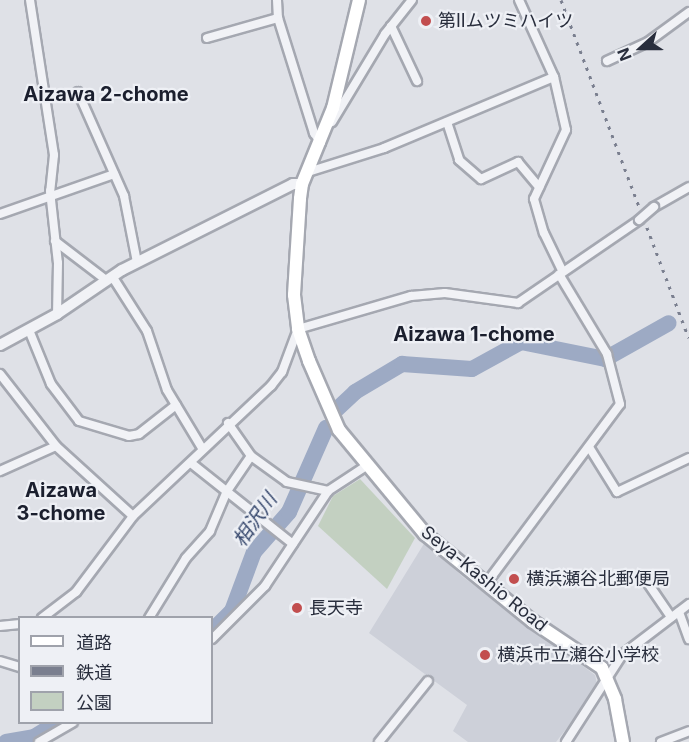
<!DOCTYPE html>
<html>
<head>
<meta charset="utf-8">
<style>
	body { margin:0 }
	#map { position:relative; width:689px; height:742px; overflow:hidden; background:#dfe1e7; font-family:Inter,"Noto Sans JP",sans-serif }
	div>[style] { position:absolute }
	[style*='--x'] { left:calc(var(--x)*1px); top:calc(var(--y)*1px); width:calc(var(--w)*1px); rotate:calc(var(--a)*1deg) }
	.built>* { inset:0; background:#cdd0d9 }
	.green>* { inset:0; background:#c3d0c1 }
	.river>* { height:16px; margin:-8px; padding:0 8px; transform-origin:8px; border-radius:8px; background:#9daac4 }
	.roads { filter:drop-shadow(2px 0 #a5a8b1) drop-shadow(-2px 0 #a5a8b1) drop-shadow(0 2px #a5a8b1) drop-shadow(0 -2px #a5a8b1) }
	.minor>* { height:8px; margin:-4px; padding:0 4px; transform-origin:4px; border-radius:4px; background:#f1f2f6 }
	.tertiary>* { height:10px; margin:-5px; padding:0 5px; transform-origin:5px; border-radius:5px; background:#f1f2f6 }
	.secondary>* { height:12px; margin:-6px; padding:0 6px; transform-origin:6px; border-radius:6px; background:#fff }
	.rail>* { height:3px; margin-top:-1.5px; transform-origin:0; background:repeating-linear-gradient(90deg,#7a7f8f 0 3px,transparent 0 9px) }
	.bridges { filter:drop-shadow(2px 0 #a5a8b1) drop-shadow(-2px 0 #a5a8b1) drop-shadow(0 2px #a5a8b1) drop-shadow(0 -2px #a5a8b1) }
	.minor-bridge>* { height:8px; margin:-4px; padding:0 4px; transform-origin:4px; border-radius:4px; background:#f1f2f6 }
	.dots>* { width:16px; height:16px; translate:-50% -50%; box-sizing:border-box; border:3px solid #eef0f5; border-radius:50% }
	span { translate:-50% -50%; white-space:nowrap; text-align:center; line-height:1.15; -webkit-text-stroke:4.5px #eef0f5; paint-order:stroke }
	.poi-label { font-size:18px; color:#292e3d }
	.left { translate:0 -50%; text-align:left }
	.street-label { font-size:18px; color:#292e3d }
	.neighbourhood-label { font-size:20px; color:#1b1f2e; font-weight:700 }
	.water-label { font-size:20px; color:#37486d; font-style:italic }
	.legend { position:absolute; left:18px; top:616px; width:195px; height:108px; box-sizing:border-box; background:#eef0f5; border:2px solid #9fa2ab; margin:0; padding:8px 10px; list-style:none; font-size:18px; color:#292e3d }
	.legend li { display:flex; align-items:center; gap:12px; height:30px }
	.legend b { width:30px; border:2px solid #9fa2ab }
	.north { position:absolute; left:611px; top:18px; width:60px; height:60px; -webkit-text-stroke:4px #eef0f5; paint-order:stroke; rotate:249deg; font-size:16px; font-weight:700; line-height:24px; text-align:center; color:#292e3d }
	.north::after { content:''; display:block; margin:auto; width:21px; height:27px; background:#292e3d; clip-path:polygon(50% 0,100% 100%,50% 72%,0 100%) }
</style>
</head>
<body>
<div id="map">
	<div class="built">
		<div style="clip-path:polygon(425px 542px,463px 577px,595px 675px,598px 688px,556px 742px,468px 742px,453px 731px,467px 705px,369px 633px)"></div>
	</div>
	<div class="green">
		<div style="clip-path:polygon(360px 479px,415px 538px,387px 589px,318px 526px,333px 496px)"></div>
	</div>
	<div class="river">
		<div style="--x:336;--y:410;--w:26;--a:-43"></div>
		<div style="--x:355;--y:392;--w:55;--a:-30.8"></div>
		<div style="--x:402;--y:364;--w:70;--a:4.1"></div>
		<div style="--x:472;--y:369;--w:56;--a:-28.9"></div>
		<div style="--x:521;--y:342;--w:86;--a:11.4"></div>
		<div style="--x:605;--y:359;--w:73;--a:-29.4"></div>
		<div style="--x:212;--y:631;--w:28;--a:-45"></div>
		<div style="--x:232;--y:611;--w:63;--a:-69.6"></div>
		<div style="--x:254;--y:552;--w:53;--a:-48.8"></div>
		<div style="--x:289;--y:512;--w:92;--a:-66.2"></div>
		<div style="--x:6;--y:742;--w:28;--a:-10"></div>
		<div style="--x:34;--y:737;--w:28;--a:-32"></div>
	</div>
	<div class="roads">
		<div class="minor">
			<div style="--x:30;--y:0;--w:157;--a:81.2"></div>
			<div style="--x:54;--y:155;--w:36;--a:96"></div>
			<div style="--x:50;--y:191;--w:72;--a:83.7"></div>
			<div style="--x:58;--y:263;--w:51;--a:91.1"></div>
			<div style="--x:277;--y:0;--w:18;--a:87"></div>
			<div style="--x:278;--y:18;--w:121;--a:72.6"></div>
			<div style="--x:314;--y:133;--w:12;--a:55"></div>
			<div style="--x:519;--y:0;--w:85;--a:65.6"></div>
			<div style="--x:554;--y:77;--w:54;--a:77.2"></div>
			<div style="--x:566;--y:130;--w:76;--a:114.9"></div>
			<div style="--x:534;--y:199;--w:35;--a:74"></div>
			<div style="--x:544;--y:233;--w:41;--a:64.1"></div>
			<div style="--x:391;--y:26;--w:61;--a:64.7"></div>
			<div style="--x:207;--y:38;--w:74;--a:-15.7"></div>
			<div style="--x:607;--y:61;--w:45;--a:-24.9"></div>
			<div style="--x:648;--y:42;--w:51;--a:-36.2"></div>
			<div style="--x:78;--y:92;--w:114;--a:66.1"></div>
			<div style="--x:124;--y:196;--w:67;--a:78.9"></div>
			<div style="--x:332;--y:122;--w:103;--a:-58.9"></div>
			<div style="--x:385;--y:34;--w:43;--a:-51.5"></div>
			<div style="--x:447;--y:122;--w:40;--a:72"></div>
			<div style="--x:459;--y:160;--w:29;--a:41"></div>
			<div style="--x:481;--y:179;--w:41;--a:-24.7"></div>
			<div style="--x:518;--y:162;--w:33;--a:50"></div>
			<div style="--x:308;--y:172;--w:80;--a:-17.5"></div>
			<div style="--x:384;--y:148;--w:184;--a:-22.7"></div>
			<div style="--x:654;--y:207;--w:40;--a:-29.7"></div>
			<div style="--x:0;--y:214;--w:121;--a:-19.3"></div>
			<div style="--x:55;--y:241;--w:64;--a:37.4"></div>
			<div style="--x:112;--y:276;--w:65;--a:57.5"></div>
			<div style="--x:147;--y:331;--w:62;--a:71.3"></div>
			<div style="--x:167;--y:390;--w:68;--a:58.9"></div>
			<div style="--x:29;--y:330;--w:58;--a:67.8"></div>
			<div style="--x:51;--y:384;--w:46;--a:52.9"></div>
			<div style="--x:79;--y:421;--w:52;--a:16.7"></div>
			<div style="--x:129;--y:436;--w:10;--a:-11"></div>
			<div style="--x:139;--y:434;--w:47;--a:-38.1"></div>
			<div style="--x:0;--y:374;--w:91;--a:52.1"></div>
			<div style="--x:56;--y:446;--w:104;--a:42.3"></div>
			<div style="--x:228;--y:423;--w:40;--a:55.1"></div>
			<div style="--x:251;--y:456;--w:44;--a:35.8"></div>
			<div style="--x:287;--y:482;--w:42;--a:12.4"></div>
			<div style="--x:589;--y:447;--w:53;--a:58.1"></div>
			<div style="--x:617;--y:492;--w:80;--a:-25.3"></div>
			<div style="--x:191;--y:463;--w:130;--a:38.5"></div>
			<div style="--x:0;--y:471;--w:61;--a:-24.1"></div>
			<div style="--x:643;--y:576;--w:50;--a:55.7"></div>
			<div style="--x:486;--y:584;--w:224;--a:-53.3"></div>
			<div style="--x:620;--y:404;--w:52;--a:-104.6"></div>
			<div style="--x:607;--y:354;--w:93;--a:-121"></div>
			<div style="--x:679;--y:612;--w:29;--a:70"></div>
			<div style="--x:42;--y:618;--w:43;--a:-37.4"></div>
			<div style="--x:76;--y:592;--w:95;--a:-53.1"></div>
			<div style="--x:133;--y:516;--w:190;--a:-43.3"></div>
			<div style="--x:271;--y:386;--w:18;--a:-52"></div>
			<div style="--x:282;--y:372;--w:46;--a:-69.6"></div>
			<div style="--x:298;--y:329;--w:118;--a:-16.3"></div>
			<div style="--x:411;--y:296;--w:34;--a:-5"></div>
			<div style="--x:445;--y:293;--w:74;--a:7.8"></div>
			<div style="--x:518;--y:303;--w:147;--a:-34.4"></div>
			<div style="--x:149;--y:618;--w:70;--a:-58.3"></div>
			<div style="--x:186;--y:558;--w:36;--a:-48"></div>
			<div style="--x:210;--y:531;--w:43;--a:-67"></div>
			<div style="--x:227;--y:491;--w:42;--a:-55.6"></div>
			<div style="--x:0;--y:626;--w:20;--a:-6"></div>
			<div style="--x:212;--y:639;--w:75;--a:-45"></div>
			<div style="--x:265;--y:586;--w:114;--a:-56.4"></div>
			<div style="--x:328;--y:491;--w:45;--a:-33.3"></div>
			<div style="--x:0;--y:661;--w:21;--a:17"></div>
			<div style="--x:39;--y:742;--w:39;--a:-30"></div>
			<div style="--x:379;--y:742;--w:78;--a:-51.2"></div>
			<div style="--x:566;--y:742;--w:103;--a:-57.2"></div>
			<div style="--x:622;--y:655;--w:84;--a:-37.3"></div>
			<div style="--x:661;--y:742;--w:30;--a:-21"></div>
		</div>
		<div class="tertiary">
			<div style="--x:0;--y:345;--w:65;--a:-28.5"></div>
			<div style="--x:57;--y:314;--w:78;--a:-34.1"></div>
			<div style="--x:122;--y:270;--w:191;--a:-26.7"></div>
			<div style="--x:293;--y:184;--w:9;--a:0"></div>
		</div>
		<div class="secondary">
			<div style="--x:359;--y:0;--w:111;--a:103.5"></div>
			<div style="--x:333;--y:108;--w:82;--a:112.2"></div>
			<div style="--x:302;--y:184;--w:15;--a:98"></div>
			<div style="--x:300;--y:199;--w:96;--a:93.6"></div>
			<div style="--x:294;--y:295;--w:34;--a:83"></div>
			<div style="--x:298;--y:329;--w:34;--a:71"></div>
			<div style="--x:309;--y:361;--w:75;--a:66.5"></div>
			<div style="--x:339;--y:430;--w:135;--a:50.4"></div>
			<div style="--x:425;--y:534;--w:138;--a:39.1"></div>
			<div style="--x:532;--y:621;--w:84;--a:33.9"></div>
			<div style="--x:602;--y:668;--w:34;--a:67"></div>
			<div style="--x:615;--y:699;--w:44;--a:79.5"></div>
		</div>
	</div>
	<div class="rail">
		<div style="--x:561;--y:0;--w:361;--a:69.3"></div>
	</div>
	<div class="bridges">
		<div class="minor-bridge">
			<div style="--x:639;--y:220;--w:20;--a:-41"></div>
		</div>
	</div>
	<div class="dots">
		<div style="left:426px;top:21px;background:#c24e4f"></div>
		<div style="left:514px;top:579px;background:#c24e4f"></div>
		<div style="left:297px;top:608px;background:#c24e4f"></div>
		<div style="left:485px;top:655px;background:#c24e4f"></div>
	</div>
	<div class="poi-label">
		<span class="left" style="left:438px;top:21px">第IIムツミハイツ</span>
		<span class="left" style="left:526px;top:579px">横浜瀬谷北郵便局</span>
		<span class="left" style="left:309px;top:608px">長天寺</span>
		<span class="left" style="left:497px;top:655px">横浜市立瀬谷小学校</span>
	</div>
	<div class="street-label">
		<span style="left:484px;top:579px;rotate:39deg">Seya-Kashio Road</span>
	</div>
	<div class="neighbourhood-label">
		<span style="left:106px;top:94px">Aizawa 2-chome</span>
		<span style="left:474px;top:334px">Aizawa 1-chome</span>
		<span style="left:61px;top:502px">Aizawa<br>3-chome</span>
	</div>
	<div class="water-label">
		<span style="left:255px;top:520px;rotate:-55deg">相沢川</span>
	</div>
	<ul class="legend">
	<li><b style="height:8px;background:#fff"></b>道路</li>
	<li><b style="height:8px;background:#7a7f8f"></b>鉄道</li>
	<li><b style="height:16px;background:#c3d0c1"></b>公園</li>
	</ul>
	<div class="north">N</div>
</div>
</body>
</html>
